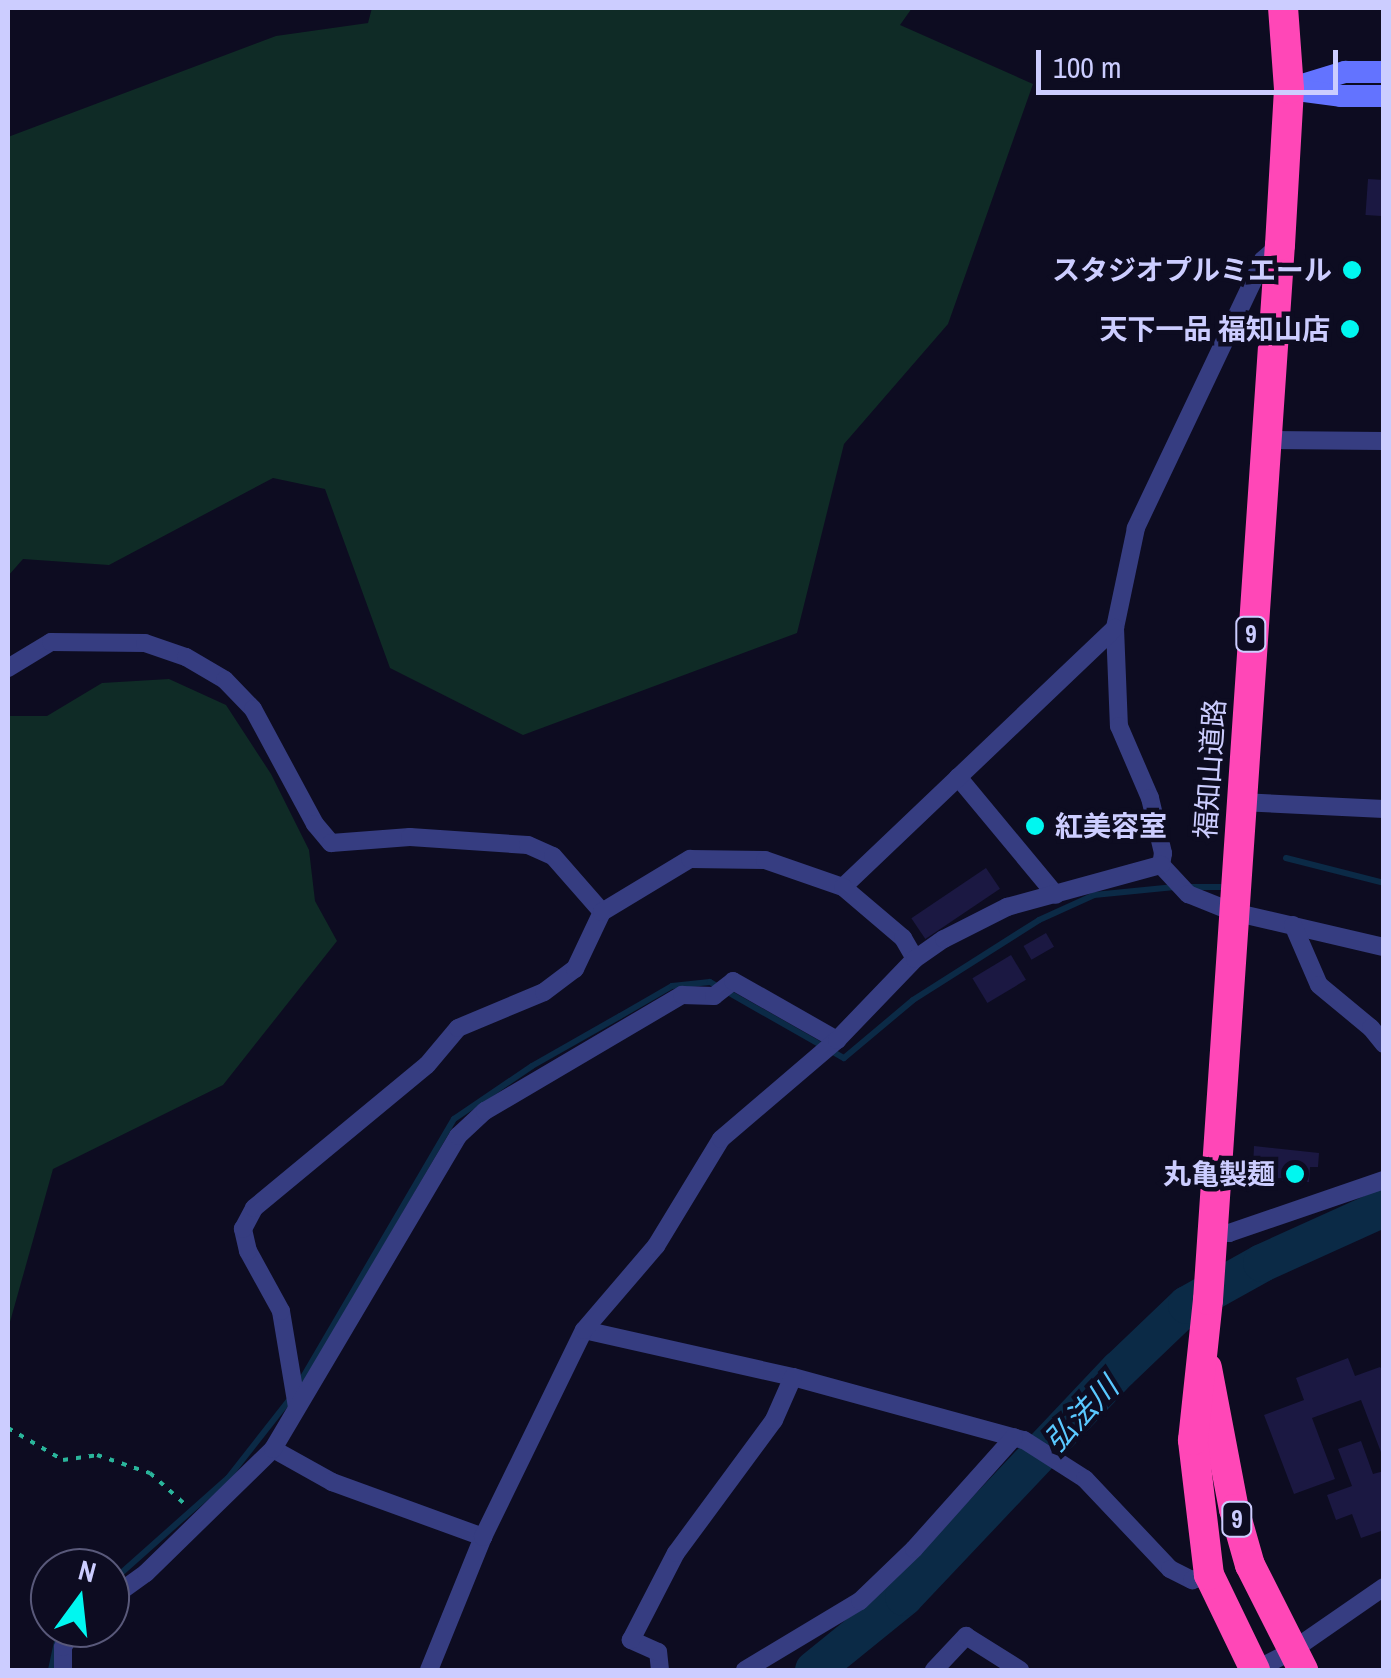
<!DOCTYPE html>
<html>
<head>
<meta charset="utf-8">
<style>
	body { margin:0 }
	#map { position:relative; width:1391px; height:1678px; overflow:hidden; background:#0d0c21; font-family:"Archivo Narrow","Noto Sans JP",sans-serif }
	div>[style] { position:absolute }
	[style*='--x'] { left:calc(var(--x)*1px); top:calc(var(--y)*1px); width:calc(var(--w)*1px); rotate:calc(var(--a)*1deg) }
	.green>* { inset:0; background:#0f2b26 }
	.stream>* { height:6px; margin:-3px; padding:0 3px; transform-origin:3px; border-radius:3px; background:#0b2a46 }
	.river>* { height:38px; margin:-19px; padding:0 19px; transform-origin:19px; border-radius:19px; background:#0b2a46 }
	.building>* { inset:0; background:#1b1842; transform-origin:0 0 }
	.path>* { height:4px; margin-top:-2px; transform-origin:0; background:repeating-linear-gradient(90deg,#2ab59b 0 5px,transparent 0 13px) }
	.street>* { height:18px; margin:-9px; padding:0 9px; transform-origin:9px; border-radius:9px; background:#363d81 }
	.secondary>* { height:22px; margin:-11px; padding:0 11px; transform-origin:11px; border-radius:11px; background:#6373ff }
	.highway>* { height:30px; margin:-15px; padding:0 15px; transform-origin:15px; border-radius:15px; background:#ff47b7 }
	.dots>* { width:28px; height:28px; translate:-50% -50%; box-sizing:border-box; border:5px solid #0d0c21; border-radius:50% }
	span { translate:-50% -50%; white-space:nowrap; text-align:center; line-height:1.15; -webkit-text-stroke:9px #0d0c21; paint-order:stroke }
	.shield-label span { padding:2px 8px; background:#0d0c21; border:2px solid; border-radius:8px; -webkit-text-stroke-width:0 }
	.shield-label { font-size:25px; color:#cccdff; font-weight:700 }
	.poi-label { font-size:28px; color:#cccdff; font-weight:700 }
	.right { translate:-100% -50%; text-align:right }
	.left { translate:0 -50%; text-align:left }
	.street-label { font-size:28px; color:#cccdff }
	.water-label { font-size:30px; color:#5ac8ff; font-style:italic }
	.frame { position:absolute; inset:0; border:10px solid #cccdff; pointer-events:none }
	.north { position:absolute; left:30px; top:1548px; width:100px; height:100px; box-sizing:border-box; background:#0d0c21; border:2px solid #59597a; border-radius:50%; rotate:15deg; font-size:28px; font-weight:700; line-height:40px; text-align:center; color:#cccdff }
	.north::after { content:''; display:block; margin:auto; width:35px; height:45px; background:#00f7f0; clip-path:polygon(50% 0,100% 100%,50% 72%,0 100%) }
	.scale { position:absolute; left:1036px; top:50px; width:302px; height:45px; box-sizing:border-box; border:5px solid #cccdff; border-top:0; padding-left:12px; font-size:30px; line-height:35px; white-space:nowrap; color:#cccdff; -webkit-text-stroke:8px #0d0c21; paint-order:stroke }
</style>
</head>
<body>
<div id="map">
	<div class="green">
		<div style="clip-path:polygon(372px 8px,912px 8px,900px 25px,1033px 84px,948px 324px,844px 444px,797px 633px,523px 735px,390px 668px,325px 489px,273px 478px,109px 565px,23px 559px,8px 576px,8px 137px,276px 36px,368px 23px)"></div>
		<div style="clip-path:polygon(169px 679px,226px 705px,271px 774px,309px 850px,315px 901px,337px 941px,223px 1085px,53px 1169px,8px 1329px,8px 716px,47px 716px,102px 683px)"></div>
	</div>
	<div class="stream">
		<div style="--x:1286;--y:858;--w:101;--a:14.3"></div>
		<div style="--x:1188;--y:887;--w:33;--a:0"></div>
		<div style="--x:299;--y:1384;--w:307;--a:-59.7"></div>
		<div style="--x:454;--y:1119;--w:94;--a:-34.2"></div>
		<div style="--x:532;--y:1066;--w:101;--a:-29.6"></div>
		<div style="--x:620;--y:1016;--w:60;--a:-30"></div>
		<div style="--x:672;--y:986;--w:38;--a:-6"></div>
		<div style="--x:710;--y:982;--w:154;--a:29.6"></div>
		<div style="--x:844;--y:1058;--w:90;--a:-40"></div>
		<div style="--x:913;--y:1000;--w:149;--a:-32.4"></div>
		<div style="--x:1039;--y:920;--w:60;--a:-24.4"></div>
		<div style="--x:1094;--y:895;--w:81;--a:-5.6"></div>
		<div style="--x:110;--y:1583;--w:158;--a:-41.7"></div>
		<div style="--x:228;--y:1478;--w:100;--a:-51.9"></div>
		<div style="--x:51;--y:1670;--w:43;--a:-77.9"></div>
	</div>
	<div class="river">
		<div style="--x:814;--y:1670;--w:116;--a:-39"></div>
		<div style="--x:904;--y:1597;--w:313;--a:-46.6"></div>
		<div style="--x:1119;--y:1370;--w:94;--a:-43.7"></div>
		<div style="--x:1187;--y:1305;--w:86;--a:-29.2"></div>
		<div style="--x:1262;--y:1263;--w:134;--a:-24.3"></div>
	</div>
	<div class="building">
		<div style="left:1368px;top:179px;width:16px;height:36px;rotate:4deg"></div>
		<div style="left:986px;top:868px;width:25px;height:90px;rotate:56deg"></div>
		<div style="left:1046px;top:933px;width:16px;height:26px;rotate:60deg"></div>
		<div style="left:1011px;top:955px;width:29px;height:45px;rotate:59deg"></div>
		<div style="clip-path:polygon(1254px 1146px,1319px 1153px,1318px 1167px,1310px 1167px,1309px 1182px,1259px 1179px,1259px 1169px,1253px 1169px)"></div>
		<div style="clip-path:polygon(1348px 1358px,1355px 1376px,1380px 1367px,1384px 1372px,1384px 1460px,1361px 1400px,1312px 1418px,1335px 1479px,1294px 1494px,1264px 1415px,1304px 1400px,1296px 1378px)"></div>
		<div style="clip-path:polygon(1361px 1441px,1373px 1474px,1384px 1471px,1384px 1530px,1361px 1538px,1352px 1514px,1336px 1520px,1327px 1495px,1352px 1486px,1338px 1449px)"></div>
	</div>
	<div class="path">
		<div style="--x:8;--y:1428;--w:64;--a:30.2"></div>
		<div style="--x:63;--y:1460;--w:34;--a:-8"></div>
		<div style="--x:97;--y:1455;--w:56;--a:18.8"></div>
		<div style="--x:150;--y:1473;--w:51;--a:41.8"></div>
	</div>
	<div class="street">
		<div style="--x:1280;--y:245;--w:23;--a:139"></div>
		<div style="--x:1263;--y:260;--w:297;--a:115.4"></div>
		<div style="--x:1136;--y:528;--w:102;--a:101.9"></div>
		<div style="--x:1115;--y:628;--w:98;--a:87.7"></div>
		<div style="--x:1119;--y:726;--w:78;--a:66.7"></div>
		<div style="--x:1150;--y:798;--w:57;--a:76.7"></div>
		<div style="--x:1163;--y:853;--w:12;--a:99"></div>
		<div style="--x:1161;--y:865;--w:40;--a:47"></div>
		<div style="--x:1188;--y:894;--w:48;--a:21.8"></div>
		<div style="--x:1233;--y:912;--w:155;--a:13.1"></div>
		<div style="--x:1265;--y:440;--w:119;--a:0.5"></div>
		<div style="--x:8;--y:668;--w:50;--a:-31.2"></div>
		<div style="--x:51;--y:642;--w:94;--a:0.6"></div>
		<div style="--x:145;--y:643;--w:43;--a:18.9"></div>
		<div style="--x:186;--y:657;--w:45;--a:30.5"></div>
		<div style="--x:225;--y:680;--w:40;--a:46"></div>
		<div style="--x:253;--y:709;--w:131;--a:61.7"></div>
		<div style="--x:315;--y:824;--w:25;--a:50"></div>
		<div style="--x:331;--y:843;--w:79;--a:-4.3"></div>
		<div style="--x:410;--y:837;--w:118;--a:3.9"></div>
		<div style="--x:528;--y:845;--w:27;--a:24"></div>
		<div style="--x:553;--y:856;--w:74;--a:48.8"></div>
		<div style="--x:958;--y:777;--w:153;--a:50.3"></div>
		<div style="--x:1240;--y:802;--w:144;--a:2.8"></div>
		<div style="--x:843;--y:887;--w:376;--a:-43.6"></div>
		<div style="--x:1293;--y:925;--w:65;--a:66.6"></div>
		<div style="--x:1319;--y:985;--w:67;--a:39.6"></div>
		<div style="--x:1371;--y:1028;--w:21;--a:51"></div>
		<div style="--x:1212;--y:1231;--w:17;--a:7"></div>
		<div style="--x:1229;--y:1233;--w:164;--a:-18.9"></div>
		<div style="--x:584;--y:1330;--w:214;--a:12.7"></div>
		<div style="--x:793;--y:1377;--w:239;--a:15.3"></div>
		<div style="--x:1024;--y:1440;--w:72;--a:32.6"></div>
		<div style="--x:1085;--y:1479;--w:124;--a:46.6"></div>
		<div style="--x:1170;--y:1569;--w:25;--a:27"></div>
		<div style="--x:1192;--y:1580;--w:18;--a:-16"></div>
		<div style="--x:297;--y:1407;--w:97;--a:-99.5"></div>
		<div style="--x:281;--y:1311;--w:68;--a:-118.8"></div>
		<div style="--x:248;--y:1251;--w:23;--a:-103"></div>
		<div style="--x:243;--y:1229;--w:24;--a:-62"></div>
		<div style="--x:254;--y:1208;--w:224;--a:-39.6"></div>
		<div style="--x:427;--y:1065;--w:48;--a:-50"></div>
		<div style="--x:458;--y:1028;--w:93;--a:-22.7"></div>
		<div style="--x:544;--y:992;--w:39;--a:-37"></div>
		<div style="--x:575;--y:969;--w:63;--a:-64.7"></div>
		<div style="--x:602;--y:912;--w:103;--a:-31.1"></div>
		<div style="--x:690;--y:859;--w:75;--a:0.8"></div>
		<div style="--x:765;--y:860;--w:83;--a:19.1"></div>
		<div style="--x:843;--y:887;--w:79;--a:40.4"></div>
		<div style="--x:903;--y:938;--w:24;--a:60"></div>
		<div style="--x:273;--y:1449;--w:68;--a:29.2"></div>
		<div style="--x:332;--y:1482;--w:161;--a:20"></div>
		<div style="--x:110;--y:1599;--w:44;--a:-35.8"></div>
		<div style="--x:146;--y:1573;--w:177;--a:-44.3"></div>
		<div style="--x:273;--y:1449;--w:364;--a:-59.4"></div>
		<div style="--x:458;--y:1136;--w:37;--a:-43"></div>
		<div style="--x:485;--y:1111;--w:229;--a:-30.5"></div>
		<div style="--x:682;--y:995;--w:32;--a:2"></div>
		<div style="--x:714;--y:996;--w:24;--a:-38"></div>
		<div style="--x:733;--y:981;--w:120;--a:29.6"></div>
		<div style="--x:63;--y:1670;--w:23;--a:-90"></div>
		<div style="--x:63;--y:1647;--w:22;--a:-58"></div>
		<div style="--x:429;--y:1670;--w:144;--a:-67.9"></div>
		<div style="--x:483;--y:1537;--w:230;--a:-64"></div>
		<div style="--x:584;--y:1330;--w:111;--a:-49.4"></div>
		<div style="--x:656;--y:1246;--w:125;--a:-58.7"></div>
		<div style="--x:721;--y:1139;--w:153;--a:-40.5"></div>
		<div style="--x:837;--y:1040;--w:112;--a:-46.1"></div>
		<div style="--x:915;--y:959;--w:35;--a:-35"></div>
		<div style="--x:944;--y:939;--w:71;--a:-26.9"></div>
		<div style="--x:1007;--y:907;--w:160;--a:-15.3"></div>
		<div style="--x:660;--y:1670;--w:18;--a:-96"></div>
		<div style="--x:658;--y:1652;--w:30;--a:-156"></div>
		<div style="--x:631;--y:1640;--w:98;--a:-62.7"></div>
		<div style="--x:676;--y:1553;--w:165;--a:-53.6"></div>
		<div style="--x:774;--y:1420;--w:47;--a:-66.2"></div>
		<div style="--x:745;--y:1670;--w:134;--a:-31"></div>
		<div style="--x:860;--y:1601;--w:75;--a:-43.9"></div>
		<div style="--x:914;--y:1549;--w:150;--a:-48.2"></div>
		<div style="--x:934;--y:1670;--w:47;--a:-46.7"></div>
		<div style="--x:966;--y:1636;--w:64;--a:32.2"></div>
		<div style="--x:1255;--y:1670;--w:39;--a:-27"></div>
		<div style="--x:1290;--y:1652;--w:114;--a:-34.7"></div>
	</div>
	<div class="secondary">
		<div style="--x:1289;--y:89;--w:59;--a:-16.9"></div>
		<div style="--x:1345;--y:72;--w:39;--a:0"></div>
		<div style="--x:1297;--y:90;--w:44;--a:7.8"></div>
		<div style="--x:1341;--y:96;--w:43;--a:0"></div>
	</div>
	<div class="highway">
		<div style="--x:1207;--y:1368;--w:144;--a:79.2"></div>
		<div style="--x:1234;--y:1509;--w:58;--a:74.1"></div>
		<div style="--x:1250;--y:1565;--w:118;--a:63.2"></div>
		<div style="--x:1255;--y:1670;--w:106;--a:-115.8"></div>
		<div style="--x:1209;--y:1575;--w:136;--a:-96.8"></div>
		<div style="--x:1193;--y:1440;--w:141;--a:-83.9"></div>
		<div style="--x:1208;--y:1300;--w:1057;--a:-86.1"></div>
		<div style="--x:1280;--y:245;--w:156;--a:-86.7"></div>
		<div style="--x:1289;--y:89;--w:81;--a:-94.2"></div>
	</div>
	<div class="dots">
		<div style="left:1352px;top:270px;background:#00f7f0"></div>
		<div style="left:1350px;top:329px;background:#00f7f0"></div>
		<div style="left:1035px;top:826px;background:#00f7f0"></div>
		<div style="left:1295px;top:1174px;background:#00f7f0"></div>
	</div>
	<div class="shield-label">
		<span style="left:1251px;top:634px">9</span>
		<span style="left:1237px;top:1519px">9</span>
	</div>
	<div class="poi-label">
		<span class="right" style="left:1332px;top:270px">スタジオプルミエール</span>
		<span class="right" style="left:1330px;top:329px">天下一品 福知山店</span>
		<span class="left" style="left:1055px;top:826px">紅美容室</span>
		<span class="right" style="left:1275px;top:1174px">丸亀製麺</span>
	</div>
	<div class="street-label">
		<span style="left:1210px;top:769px;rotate:-86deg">福知山道路</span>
	</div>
	<div class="water-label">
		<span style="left:1081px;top:1414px;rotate:-46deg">弘法川</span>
	</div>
	<div class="frame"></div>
	<div class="north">N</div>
	<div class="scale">100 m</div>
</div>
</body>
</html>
